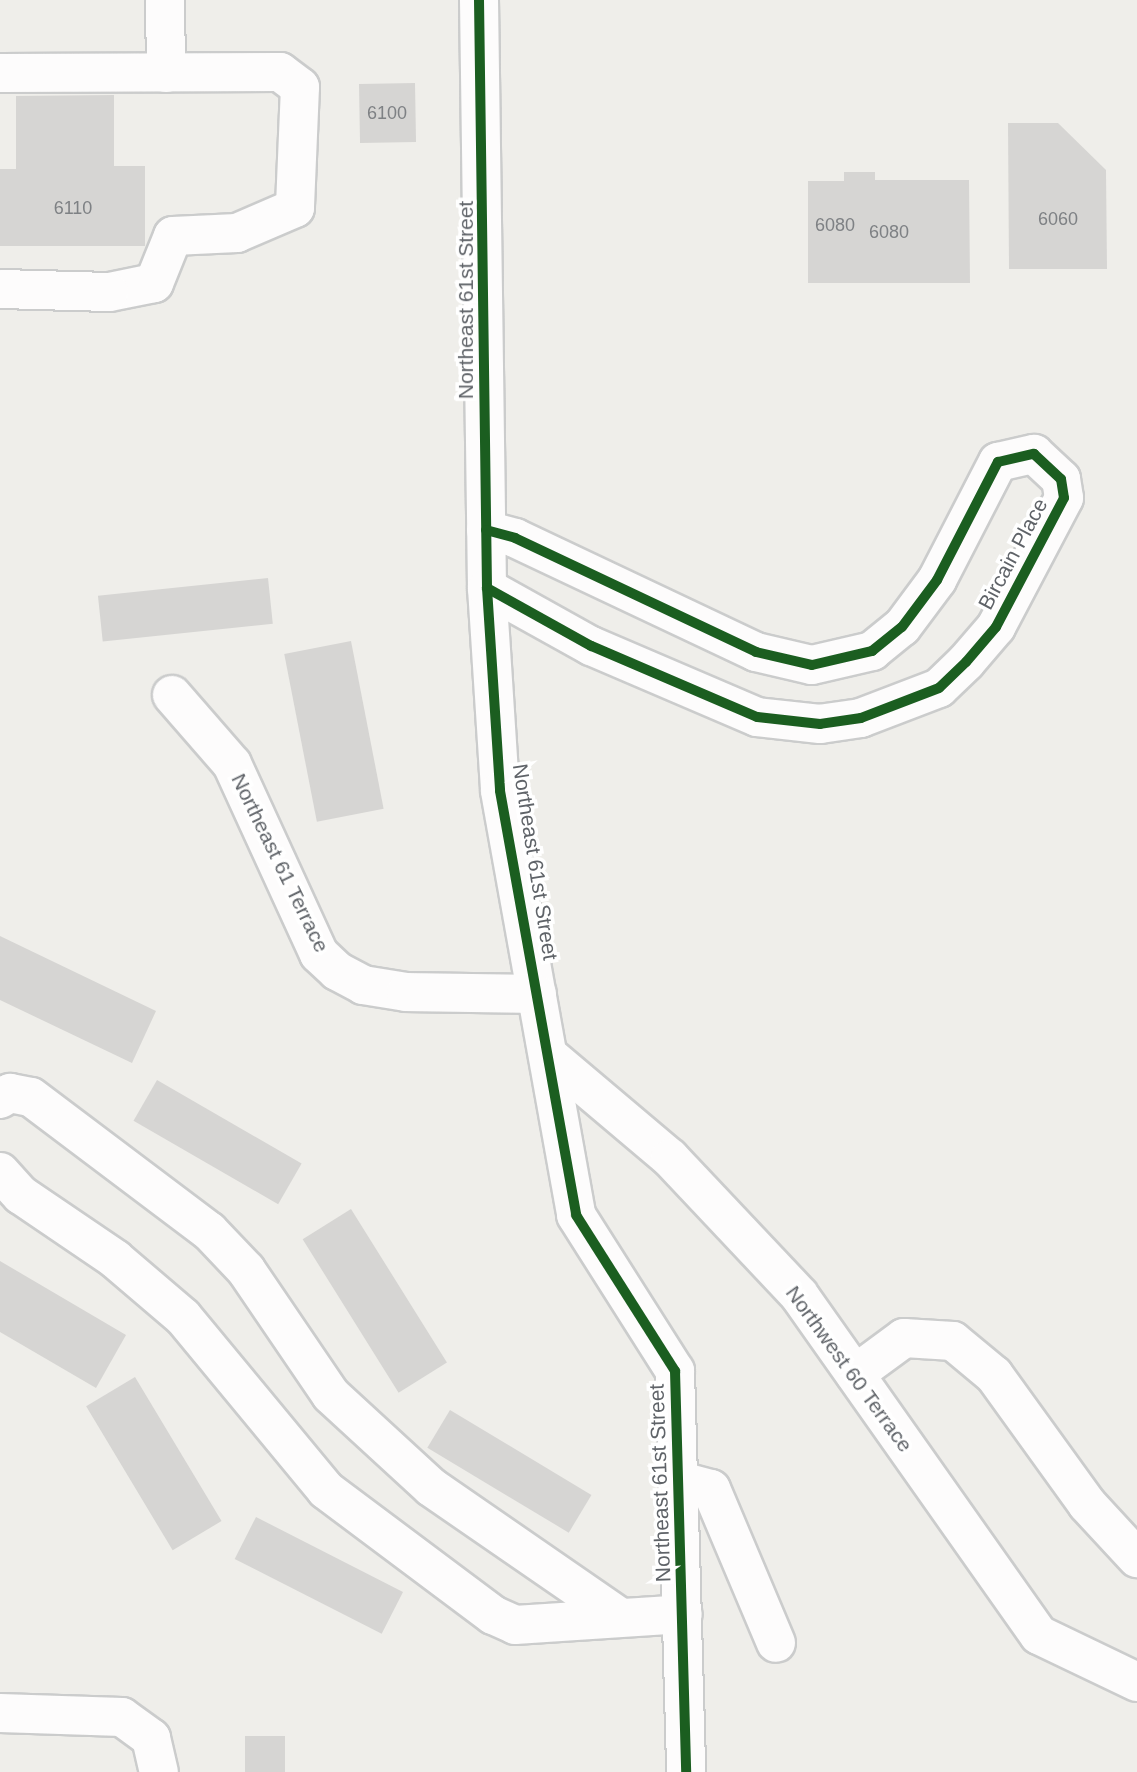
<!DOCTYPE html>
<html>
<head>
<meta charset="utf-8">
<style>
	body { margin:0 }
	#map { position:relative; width:1137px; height:1772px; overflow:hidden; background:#efeeea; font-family:Arial,sans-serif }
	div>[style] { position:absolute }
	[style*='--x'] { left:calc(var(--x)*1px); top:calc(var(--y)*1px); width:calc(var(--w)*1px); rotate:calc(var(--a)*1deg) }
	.building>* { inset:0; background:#d6d5d3; transform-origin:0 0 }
	.roads { filter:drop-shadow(2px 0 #cbcccc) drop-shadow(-2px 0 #cbcccc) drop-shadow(0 2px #cbcccc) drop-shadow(0 -2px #cbcccc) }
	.minor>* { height:38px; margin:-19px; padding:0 19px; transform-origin:19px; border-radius:19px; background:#fdfcfc }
	.cycleway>* { height:10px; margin:-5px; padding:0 5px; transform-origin:5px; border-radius:5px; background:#1b5e20 }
	span { translate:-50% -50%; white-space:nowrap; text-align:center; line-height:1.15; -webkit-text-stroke:7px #fff; paint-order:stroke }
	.number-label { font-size:18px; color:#7e8184 }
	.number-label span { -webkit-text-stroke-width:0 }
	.street-label { font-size:21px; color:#5f6368 }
</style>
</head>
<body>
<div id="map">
	<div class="building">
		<div style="left:415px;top:83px;width:59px;height:56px;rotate:89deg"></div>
		<div style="clip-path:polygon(114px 95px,114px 166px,145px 166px,145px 246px,0 246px,0 169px,16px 169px,16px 96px)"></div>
		<div style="clip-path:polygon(1008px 123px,1058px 123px,1106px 170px,1107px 269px,1009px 269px)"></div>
		<div style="clip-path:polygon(844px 172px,875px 172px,875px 180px,969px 180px,970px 283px,808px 283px,808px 181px,844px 181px)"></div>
		<div style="left:268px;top:578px;width:46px;height:171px;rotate:84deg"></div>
		<div style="left:351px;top:641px;width:171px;height:68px;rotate:79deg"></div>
		<div style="clip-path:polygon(0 936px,156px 1011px,132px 1063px,0 1000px)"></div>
		<div style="left:157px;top:1080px;width:167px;height:47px;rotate:30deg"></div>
		<div style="left:351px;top:1209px;width:181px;height:57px;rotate:58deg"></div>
		<div style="clip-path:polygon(0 1261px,126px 1335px,96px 1388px,0 1332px)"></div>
		<div style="left:135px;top:1377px;width:168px;height:57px;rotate:59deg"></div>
		<div style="left:450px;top:1410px;width:165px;height:44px;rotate:31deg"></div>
		<div style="left:256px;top:1517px;width:165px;height:47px;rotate:27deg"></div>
		<div style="left:245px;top:1736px;width:40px;height:36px"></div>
	</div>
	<div class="roads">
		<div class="minor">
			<div style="--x:165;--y:0;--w:73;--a:89.2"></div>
			<div style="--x:479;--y:0;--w:588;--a:89.22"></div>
			<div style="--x:487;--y:588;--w:203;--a:86.3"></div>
			<div style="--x:500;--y:791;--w:431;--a:79.8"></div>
			<div style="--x:576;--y:1215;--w:185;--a:57.6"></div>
			<div style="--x:675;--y:1371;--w:401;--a:88.4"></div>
			<div style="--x:0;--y:73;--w:280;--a:-0.2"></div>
			<div style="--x:280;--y:72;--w:25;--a:37"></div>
			<div style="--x:300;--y:87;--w:121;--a:92.4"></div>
			<div style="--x:295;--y:208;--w:63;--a:156.7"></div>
			<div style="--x:237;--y:233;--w:64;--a:177.3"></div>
			<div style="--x:173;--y:236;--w:51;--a:112"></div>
			<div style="--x:154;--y:283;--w:46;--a:168.7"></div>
			<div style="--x:109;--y:292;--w:109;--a:-178.4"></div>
			<div style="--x:486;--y:530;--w:30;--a:15"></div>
			<div style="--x:515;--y:538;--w:267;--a:25.3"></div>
			<div style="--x:756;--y:652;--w:57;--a:13.1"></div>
			<div style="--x:812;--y:665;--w:62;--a:-13.1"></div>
			<div style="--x:872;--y:651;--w:38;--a:-39"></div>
			<div style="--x:902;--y:627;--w:59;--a:-53.3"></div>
			<div style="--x:937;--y:580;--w:133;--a:-62.7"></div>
			<div style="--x:998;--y:462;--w:37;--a:-13"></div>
			<div style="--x:1034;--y:454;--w:37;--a:43"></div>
			<div style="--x:1061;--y:479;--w:19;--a:81"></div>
			<div style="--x:1064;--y:498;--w:146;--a:117.8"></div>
			<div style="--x:996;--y:627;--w:46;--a:130.6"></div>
			<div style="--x:966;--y:662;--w:37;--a:136"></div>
			<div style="--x:939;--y:688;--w:84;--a:159"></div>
			<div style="--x:861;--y:718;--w:41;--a:171.7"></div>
			<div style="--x:820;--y:724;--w:63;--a:-173.7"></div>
			<div style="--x:757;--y:717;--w:181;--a:-156.8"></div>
			<div style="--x:591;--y:646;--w:119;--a:-150.9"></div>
			<div style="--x:172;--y:695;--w:91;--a:49"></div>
			<div style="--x:232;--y:764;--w:209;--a:65.4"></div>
			<div style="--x:319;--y:954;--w:25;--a:43"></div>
			<div style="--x:337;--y:971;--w:30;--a:28"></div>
			<div style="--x:363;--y:985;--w:44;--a:9.2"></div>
			<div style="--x:406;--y:992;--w:131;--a:0.9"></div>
			<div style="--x:548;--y:1055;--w:160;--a:40.2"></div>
			<div style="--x:670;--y:1158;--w:188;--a:46.7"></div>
			<div style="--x:799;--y:1295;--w:416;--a:54.8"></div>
			<div style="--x:1039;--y:1635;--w:109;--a:25.6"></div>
			<div style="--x:0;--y:1099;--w:12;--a:-31"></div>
			<div style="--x:10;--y:1093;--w:21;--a:11"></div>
			<div style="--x:31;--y:1097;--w:223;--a:37"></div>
			<div style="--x:209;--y:1231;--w:54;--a:46.5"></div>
			<div style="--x:246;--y:1270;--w:151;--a:55.8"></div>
			<div style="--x:331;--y:1395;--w:136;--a:42.6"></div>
			<div style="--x:431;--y:1487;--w:227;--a:34.6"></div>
			<div style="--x:0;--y:1172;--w:31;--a:48"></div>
			<div style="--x:21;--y:1195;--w:114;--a:34.2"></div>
			<div style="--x:115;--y:1259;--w:89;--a:40.5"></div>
			<div style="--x:183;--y:1317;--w:224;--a:50.4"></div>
			<div style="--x:326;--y:1490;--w:209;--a:36.8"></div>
			<div style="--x:493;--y:1615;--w:24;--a:24"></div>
			<div style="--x:515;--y:1625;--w:168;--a:-3.7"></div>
			<div style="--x:855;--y:1374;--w:61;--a:-36.3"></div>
			<div style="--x:904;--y:1338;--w:49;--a:3.5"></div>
			<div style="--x:953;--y:1341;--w:53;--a:39.7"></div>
			<div style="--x:994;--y:1375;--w:159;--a:54.2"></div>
			<div style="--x:1087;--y:1504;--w:74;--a:47.2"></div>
			<div style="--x:681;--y:1481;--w:31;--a:15"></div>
			<div style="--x:711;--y:1489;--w:167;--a:67.1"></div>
			<div style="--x:0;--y:1713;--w:122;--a:1.9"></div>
			<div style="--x:122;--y:1717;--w:36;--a:36"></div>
			<div style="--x:151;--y:1738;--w:35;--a:77"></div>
		</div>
	</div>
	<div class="cycleway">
		<div style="--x:479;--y:0;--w:588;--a:89.22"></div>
		<div style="--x:487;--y:588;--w:203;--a:86.3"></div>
		<div style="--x:500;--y:791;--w:431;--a:79.8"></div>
		<div style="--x:576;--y:1215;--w:185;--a:57.6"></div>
		<div style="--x:675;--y:1371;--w:401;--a:88.4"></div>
		<div style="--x:486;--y:530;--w:30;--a:15"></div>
		<div style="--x:515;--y:538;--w:267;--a:25.3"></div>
		<div style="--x:756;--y:652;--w:57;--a:13.1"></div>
		<div style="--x:812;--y:665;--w:62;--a:-13.1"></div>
		<div style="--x:872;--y:651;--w:38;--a:-39"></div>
		<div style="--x:902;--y:627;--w:59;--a:-53.3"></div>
		<div style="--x:937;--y:580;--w:133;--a:-62.7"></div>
		<div style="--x:998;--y:462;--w:37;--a:-13"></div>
		<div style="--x:1034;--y:454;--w:37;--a:43"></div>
		<div style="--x:1061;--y:479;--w:19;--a:81"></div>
		<div style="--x:1064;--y:498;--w:146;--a:117.8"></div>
		<div style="--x:996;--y:627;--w:46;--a:130.6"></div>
		<div style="--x:966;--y:662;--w:37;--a:136"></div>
		<div style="--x:939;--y:688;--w:84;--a:159"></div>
		<div style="--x:861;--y:718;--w:41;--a:171.7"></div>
		<div style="--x:820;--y:724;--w:63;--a:-173.7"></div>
		<div style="--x:757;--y:717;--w:181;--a:-156.8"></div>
		<div style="--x:591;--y:646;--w:119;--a:-150.9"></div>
	</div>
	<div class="number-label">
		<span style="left:387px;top:113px">6100</span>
		<span style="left:73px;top:208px">6110</span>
		<span style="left:1058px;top:219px">6060</span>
		<span style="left:835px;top:225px">6080</span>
		<span style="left:889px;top:232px">6080</span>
	</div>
	<div class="street-label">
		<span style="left:466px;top:300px;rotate:-90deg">Northeast 61st Street</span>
		<span style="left:1013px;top:554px;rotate:-62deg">Bircain Place</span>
		<span style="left:535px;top:862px;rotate:81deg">Northeast 61st Street</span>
		<span style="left:280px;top:863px;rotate:64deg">Northeast 61 Terrace</span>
		<span style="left:849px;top:1369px;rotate:54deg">Northwest 60 Terrace</span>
		<span style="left:660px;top:1483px;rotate:-92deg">Northeast 61st Street</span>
	</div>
</div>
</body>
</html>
